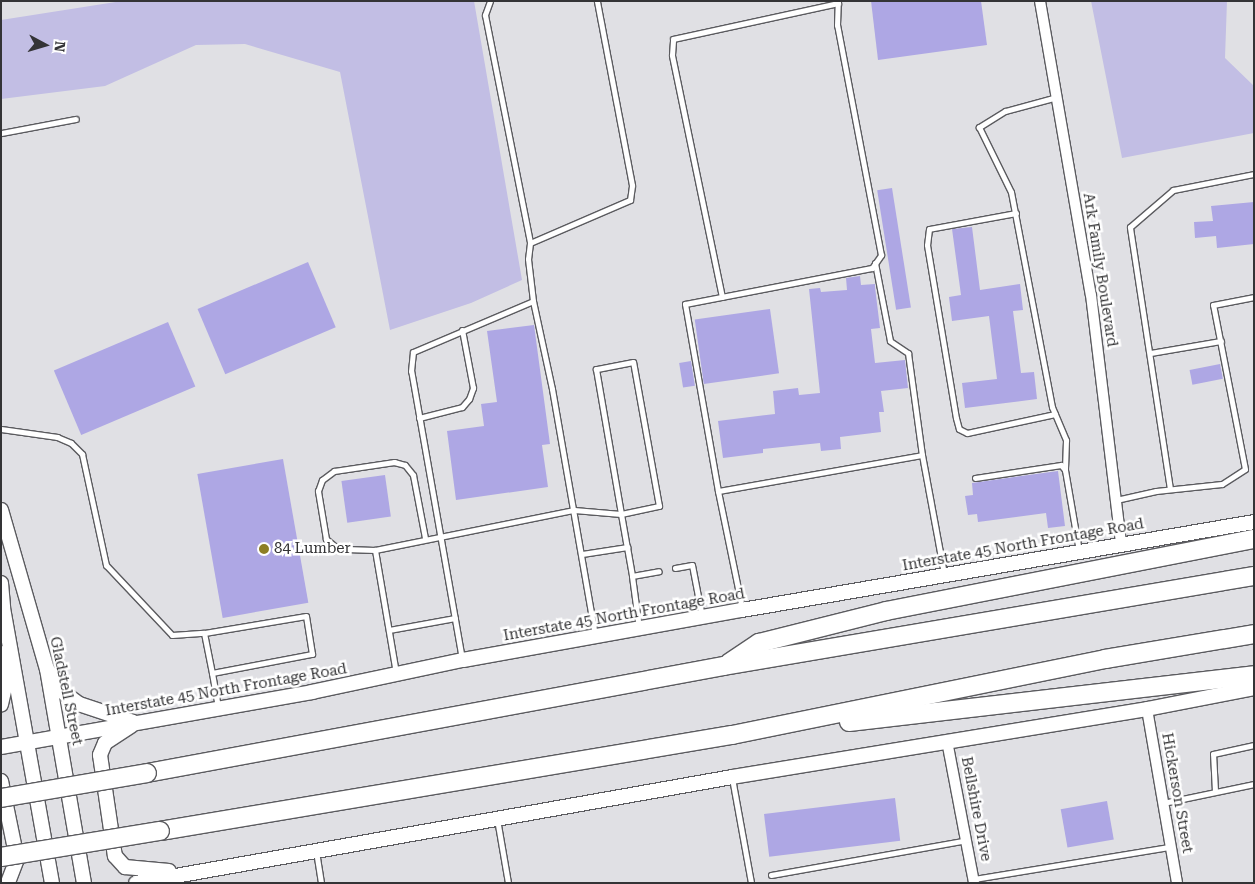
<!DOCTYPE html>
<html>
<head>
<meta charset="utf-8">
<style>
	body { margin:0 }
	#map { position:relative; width:1255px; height:884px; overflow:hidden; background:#e0e0e4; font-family:"Roboto Serif",serif }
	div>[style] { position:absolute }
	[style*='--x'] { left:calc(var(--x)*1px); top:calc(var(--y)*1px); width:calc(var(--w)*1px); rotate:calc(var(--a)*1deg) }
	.green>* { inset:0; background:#c2bee4 }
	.building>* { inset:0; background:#aea7e4; transform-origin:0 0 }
	.roads { filter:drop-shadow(1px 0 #5b5b5f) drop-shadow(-1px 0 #5b5b5f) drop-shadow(0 1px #5b5b5f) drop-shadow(0 -1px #5b5b5f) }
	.lane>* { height:5px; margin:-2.5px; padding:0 2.5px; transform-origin:2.5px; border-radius:2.5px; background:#fff }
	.street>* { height:10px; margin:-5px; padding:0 5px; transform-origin:5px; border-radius:5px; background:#fff }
	.secondary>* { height:14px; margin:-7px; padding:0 7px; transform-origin:7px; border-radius:7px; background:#fff }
	.highway>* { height:18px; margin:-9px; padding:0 9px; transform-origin:9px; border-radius:9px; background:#fff }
	.bridges { filter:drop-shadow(1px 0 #5b5b5f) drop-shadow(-1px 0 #5b5b5f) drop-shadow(0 1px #5b5b5f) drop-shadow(0 -1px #5b5b5f) }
	.highway-bridge>* { height:18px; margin:-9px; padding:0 9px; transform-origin:9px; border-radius:9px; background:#fff }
	.dots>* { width:14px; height:14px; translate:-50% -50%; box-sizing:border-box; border:2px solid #fff; border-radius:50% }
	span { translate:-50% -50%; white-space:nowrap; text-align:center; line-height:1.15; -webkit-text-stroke:5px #fff; paint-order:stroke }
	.street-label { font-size:15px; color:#343436 }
	.poi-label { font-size:15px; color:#343436 }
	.left { translate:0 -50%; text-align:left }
	.frame { position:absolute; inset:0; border:2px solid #343436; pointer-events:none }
	.north { position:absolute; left:20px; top:20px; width:50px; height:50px; -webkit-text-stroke:4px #fff; paint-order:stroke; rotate:96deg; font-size:14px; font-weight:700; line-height:20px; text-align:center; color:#343436 }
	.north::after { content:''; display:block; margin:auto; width:18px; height:22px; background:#343436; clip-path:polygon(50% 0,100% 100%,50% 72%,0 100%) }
</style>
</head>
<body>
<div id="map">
	<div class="green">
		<div style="clip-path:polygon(122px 1px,474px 1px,522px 280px,471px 303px,390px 330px,340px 72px,245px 44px,196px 45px,105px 86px,1px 99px,1px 20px)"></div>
		<div style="clip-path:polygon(1091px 1px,1227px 1px,1225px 58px,1254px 86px,1254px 133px,1122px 158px)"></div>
	</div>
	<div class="building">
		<div style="clip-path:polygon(871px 1px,981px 1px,987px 45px,878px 60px)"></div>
		<div style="left:892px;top:188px;width:121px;height:15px;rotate:81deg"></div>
		<div style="clip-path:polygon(1254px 202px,1254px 244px,1217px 248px,1216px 236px,1195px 238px,1194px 222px,1213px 221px,1211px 206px)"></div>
		<div style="clip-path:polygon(972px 227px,980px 290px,1020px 284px,1023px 310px,1013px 311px,1021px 373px,1034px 372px,1037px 399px,965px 408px,962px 383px,997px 379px,989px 316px,952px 321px,949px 297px,961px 295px,952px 229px)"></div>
		<div style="left:308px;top:262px;width:71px;height:120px;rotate:67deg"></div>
		<div style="clip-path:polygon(860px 276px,861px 285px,875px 284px,875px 287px,880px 328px,871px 329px,875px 363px,905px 360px,907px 379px,908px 388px,881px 391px,884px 412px,879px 412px,881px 432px,840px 437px,841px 449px,821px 451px,820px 443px,763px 449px,763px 453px,723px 458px,718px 421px,775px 414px,773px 391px,798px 388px,799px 395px,820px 393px,809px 289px,820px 288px,821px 292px,847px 290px,846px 278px)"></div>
		<div style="left:770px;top:309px;width:65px;height:76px;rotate:82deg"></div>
		<div style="left:168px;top:322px;width:70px;height:124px;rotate:67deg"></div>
		<div style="clip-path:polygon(534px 325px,550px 444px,542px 445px,548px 487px,456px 500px,447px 431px,484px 426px,481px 404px,497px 402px,487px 331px)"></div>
		<div style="left:691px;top:361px;width:25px;height:12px;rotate:81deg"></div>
		<div style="left:1220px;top:364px;width:15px;height:31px;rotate:79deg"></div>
		<div style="left:283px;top:459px;width:146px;height:87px;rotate:80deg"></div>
		<div style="clip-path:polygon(1058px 471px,1065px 526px,1048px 528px,1046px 513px,978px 522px,977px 514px,968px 515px,965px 496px,973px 495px,972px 483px)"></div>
		<div style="left:385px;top:475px;width:42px;height:44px;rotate:82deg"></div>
		<div style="left:895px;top:798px;width:43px;height:132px;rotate:83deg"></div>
		<div style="left:1107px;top:801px;width:39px;height:47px;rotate:80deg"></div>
	</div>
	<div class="roads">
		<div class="lane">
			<div style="--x:490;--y:1;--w:15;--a:110"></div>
			<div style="--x:485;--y:15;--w:232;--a:78.8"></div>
			<div style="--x:530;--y:243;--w:16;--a:97"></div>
			<div style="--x:528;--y:259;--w:42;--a:83.2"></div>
			<div style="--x:533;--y:301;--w:90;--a:77.8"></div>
			<div style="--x:552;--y:389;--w:251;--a:80.1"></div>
			<div style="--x:1057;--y:97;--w:54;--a:164.9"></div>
			<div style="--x:1005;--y:111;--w:31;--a:148"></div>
			<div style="--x:979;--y:127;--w:72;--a:63.8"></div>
			<div style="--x:1011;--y:192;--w:219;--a:79.2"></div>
			<div style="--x:1052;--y:407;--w:36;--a:67"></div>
			<div style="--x:1066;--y:440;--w:30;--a:92"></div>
			<div style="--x:1;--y:133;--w:76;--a:-10.6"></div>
			<div style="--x:1016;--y:213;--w:88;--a:169.6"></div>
			<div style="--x:929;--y:229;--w:16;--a:97"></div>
			<div style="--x:927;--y:245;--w:175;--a:80.5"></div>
			<div style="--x:956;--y:418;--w:11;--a:75"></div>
			<div style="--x:959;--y:429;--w:9;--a:27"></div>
			<div style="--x:967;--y:433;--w:90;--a:-12.2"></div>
			<div style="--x:530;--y:243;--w:109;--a:-23.3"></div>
			<div style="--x:630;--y:200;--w:15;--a:-82"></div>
			<div style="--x:632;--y:185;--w:187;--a:-100.8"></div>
			<div style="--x:875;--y:263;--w:79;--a:79.1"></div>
			<div style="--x:890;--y:341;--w:22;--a:34"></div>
			<div style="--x:908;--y:353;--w:103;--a:82.2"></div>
			<div style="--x:722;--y:297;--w:247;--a:-101.7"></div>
			<div style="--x:672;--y:55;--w:16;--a:-86"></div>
			<div style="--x:673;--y:39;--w:169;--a:-12.3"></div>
			<div style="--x:1150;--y:353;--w:72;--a:-9.6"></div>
			<div style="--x:419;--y:418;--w:44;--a:-14.3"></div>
			<div style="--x:462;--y:407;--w:11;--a:-49"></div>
			<div style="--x:469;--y:399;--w:12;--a:-70"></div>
			<div style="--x:473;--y:388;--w:59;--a:-100.7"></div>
			<div style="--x:1;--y:429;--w:57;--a:8.1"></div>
			<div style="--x:57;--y:437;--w:15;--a:23"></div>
			<div style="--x:71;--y:443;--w:16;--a:45"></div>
			<div style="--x:82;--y:454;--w:114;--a:77.8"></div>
			<div style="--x:106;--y:565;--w:96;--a:46.7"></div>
			<div style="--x:172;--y:635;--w:32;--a:-4"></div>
			<div style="--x:975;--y:478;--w:87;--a:-8.6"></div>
			<div style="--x:1061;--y:465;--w:6;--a:51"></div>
			<div style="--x:1065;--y:470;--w:82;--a:80.2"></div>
			<div style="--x:1170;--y:489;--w:265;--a:-98.7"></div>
			<div style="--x:1130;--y:227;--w:57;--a:-40.7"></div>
			<div style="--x:1173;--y:190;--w:83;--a:-11.2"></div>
			<div style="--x:718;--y:491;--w:190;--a:-100"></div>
			<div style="--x:685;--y:304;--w:190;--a:-10.9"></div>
			<div style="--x:872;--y:268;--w:16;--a:-55"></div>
			<div style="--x:881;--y:255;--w:234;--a:-100.8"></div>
			<div style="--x:837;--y:25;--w:24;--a:-88"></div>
			<div style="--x:1116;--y:500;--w:41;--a:-12.7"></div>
			<div style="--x:1156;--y:491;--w:66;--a:-6.1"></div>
			<div style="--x:1222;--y:484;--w:27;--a:-33"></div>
			<div style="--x:1245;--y:469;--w:167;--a:-101"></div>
			<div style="--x:1213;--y:305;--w:42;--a:-11"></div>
			<div style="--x:375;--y:550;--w:37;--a:-178"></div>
			<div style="--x:338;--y:549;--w:16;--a:-140"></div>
			<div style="--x:326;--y:539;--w:49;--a:-99.5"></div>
			<div style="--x:318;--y:491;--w:12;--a:-70"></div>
			<div style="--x:322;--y:480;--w:15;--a:-37"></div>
			<div style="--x:334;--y:471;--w:61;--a:-8.5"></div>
			<div style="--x:394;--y:462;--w:11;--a:15"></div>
			<div style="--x:405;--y:465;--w:13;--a:51"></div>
			<div style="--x:413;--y:475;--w:64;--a:79.2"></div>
			<div style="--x:582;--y:554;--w:46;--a:-8.8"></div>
			<div style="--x:675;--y:568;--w:17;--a:-10"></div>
			<div style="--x:692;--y:565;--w:53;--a:79.1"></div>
			<div style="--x:742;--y:608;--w:119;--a:-101.6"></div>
			<div style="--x:718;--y:491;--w:207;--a:-10"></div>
			<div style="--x:922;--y:455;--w:121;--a:79.5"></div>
			<div style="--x:639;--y:628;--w:52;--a:-97.7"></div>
			<div style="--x:632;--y:576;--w:27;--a:-10"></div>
			<div style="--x:389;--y:630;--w:67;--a:-10.3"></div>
			<div style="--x:462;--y:659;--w:292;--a:-100"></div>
			<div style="--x:411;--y:371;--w:19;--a:-84"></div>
			<div style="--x:413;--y:352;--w:130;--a:-23"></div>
			<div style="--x:212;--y:673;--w:102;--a:-10.8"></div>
			<div style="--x:312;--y:654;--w:38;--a:-99"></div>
			<div style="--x:306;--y:616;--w:103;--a:170.5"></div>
			<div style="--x:204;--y:633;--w:41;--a:78.7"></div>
			<div style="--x:212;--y:673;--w:36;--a:80"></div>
			<div style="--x:396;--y:673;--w:125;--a:-99.7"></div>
			<div style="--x:375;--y:550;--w:203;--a:-11.4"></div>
			<div style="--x:574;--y:510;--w:47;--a:4.9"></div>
			<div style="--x:621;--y:514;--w:39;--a:-12"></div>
			<div style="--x:659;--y:506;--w:146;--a:-100.2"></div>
			<div style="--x:633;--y:362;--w:38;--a:169"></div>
			<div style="--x:596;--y:369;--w:147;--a:80.2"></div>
			<div style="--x:621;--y:514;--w:34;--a:80"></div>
			<div style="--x:627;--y:547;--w:29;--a:80"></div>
			<div style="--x:732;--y:778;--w:107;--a:79.7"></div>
			<div style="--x:1215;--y:791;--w:37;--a:-93"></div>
			<div style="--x:1213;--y:754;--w:42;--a:-12.4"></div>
			<div style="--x:1163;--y:803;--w:93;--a:-11.8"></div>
			<div style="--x:497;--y:819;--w:65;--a:80.2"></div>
			<div style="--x:316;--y:851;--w:32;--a:81"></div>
			<div style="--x:771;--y:875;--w:199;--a:-10.1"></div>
			<div style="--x:974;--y:879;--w:199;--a:-9.3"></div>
		</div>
		<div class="street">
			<div style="--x:1040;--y:1;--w:298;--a:80.2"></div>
			<div style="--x:1091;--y:295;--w:251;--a:83.1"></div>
			<div style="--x:1147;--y:709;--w:177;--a:80.2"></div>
			<div style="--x:947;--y:741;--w:145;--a:79.2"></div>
		</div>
		<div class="secondary">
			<div style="--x:1;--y:510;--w:166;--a:73.9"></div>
			<div style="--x:47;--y:669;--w:217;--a:80.2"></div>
			<div style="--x:1;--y:583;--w:25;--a:85"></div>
			<div style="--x:3;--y:608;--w:279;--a:79.9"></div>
			<div style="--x:1;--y:653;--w:34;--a:83"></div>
			<div style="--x:5;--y:687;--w:18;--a:103"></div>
			<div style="--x:49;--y:672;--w:26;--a:54"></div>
			<div style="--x:64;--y:693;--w:19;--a:36"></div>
			<div style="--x:79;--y:704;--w:57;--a:18.4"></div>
			<div style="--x:131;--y:726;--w:31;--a:147"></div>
			<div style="--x:105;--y:743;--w:13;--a:113"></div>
			<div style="--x:100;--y:755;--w:102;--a:81.6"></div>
			<div style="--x:115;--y:856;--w:15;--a:48"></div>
			<div style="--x:125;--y:867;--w:44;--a:5.2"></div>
			<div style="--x:1;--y:747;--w:316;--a:-10"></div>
			<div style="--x:312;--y:692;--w:154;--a:-12"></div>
			<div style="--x:463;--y:660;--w:283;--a:-10.2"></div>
			<div style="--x:742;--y:610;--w:520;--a:-9.75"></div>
			<div style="--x:1;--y:781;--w:80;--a:78.4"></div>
			<div style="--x:17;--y:859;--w:26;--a:111"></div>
			<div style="--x:136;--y:883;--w:605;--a:-10.08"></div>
			<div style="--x:732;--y:777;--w:421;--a:-9.3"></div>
			<div style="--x:1147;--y:709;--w:109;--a:-11.1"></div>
		</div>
		<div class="highway">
			<div style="--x:729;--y:663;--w:36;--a:-34"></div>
			<div style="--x:759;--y:643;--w:131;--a:-14.1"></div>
			<div style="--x:886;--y:611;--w:375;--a:-11.1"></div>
			<div style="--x:849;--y:722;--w:408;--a:-6.6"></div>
			<div style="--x:147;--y:773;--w:587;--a:-10.51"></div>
			<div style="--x:724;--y:666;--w:538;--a:-9.64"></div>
			<div style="--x:160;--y:831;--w:580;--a:-9.53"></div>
			<div style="--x:732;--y:735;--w:381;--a:-11.5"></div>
			<div style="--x:1105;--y:659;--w:151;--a:-9.5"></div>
		</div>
	</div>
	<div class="bridges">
		<div class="highway-bridge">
			<div style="--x:1;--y:798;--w:148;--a:-9.7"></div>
			<div style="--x:1;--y:857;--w:161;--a:-9.3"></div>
		</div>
	</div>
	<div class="dots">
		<div style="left:264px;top:549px;background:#8d7e24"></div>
	</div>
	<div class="street-label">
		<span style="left:1100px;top:270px;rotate:81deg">Ark Family Boulevard</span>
		<span style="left:1023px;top:545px;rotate:-10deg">Interstate 45 North Frontage Road</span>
		<span style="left:624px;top:615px;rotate:-10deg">Interstate 45 North Frontage Road</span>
		<span style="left:226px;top:690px;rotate:-10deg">Interstate 45 North Frontage Road</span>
		<span style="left:66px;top:691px;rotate:78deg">Gladstell Street</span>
		<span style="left:1177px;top:793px;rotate:80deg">Hickerson Street</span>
		<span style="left:976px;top:809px;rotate:79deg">Bellshire Drive</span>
	</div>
	<div class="poi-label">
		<span class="left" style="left:274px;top:549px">84 Lumber</span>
	</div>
	<div class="frame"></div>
	<div class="north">N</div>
</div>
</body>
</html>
